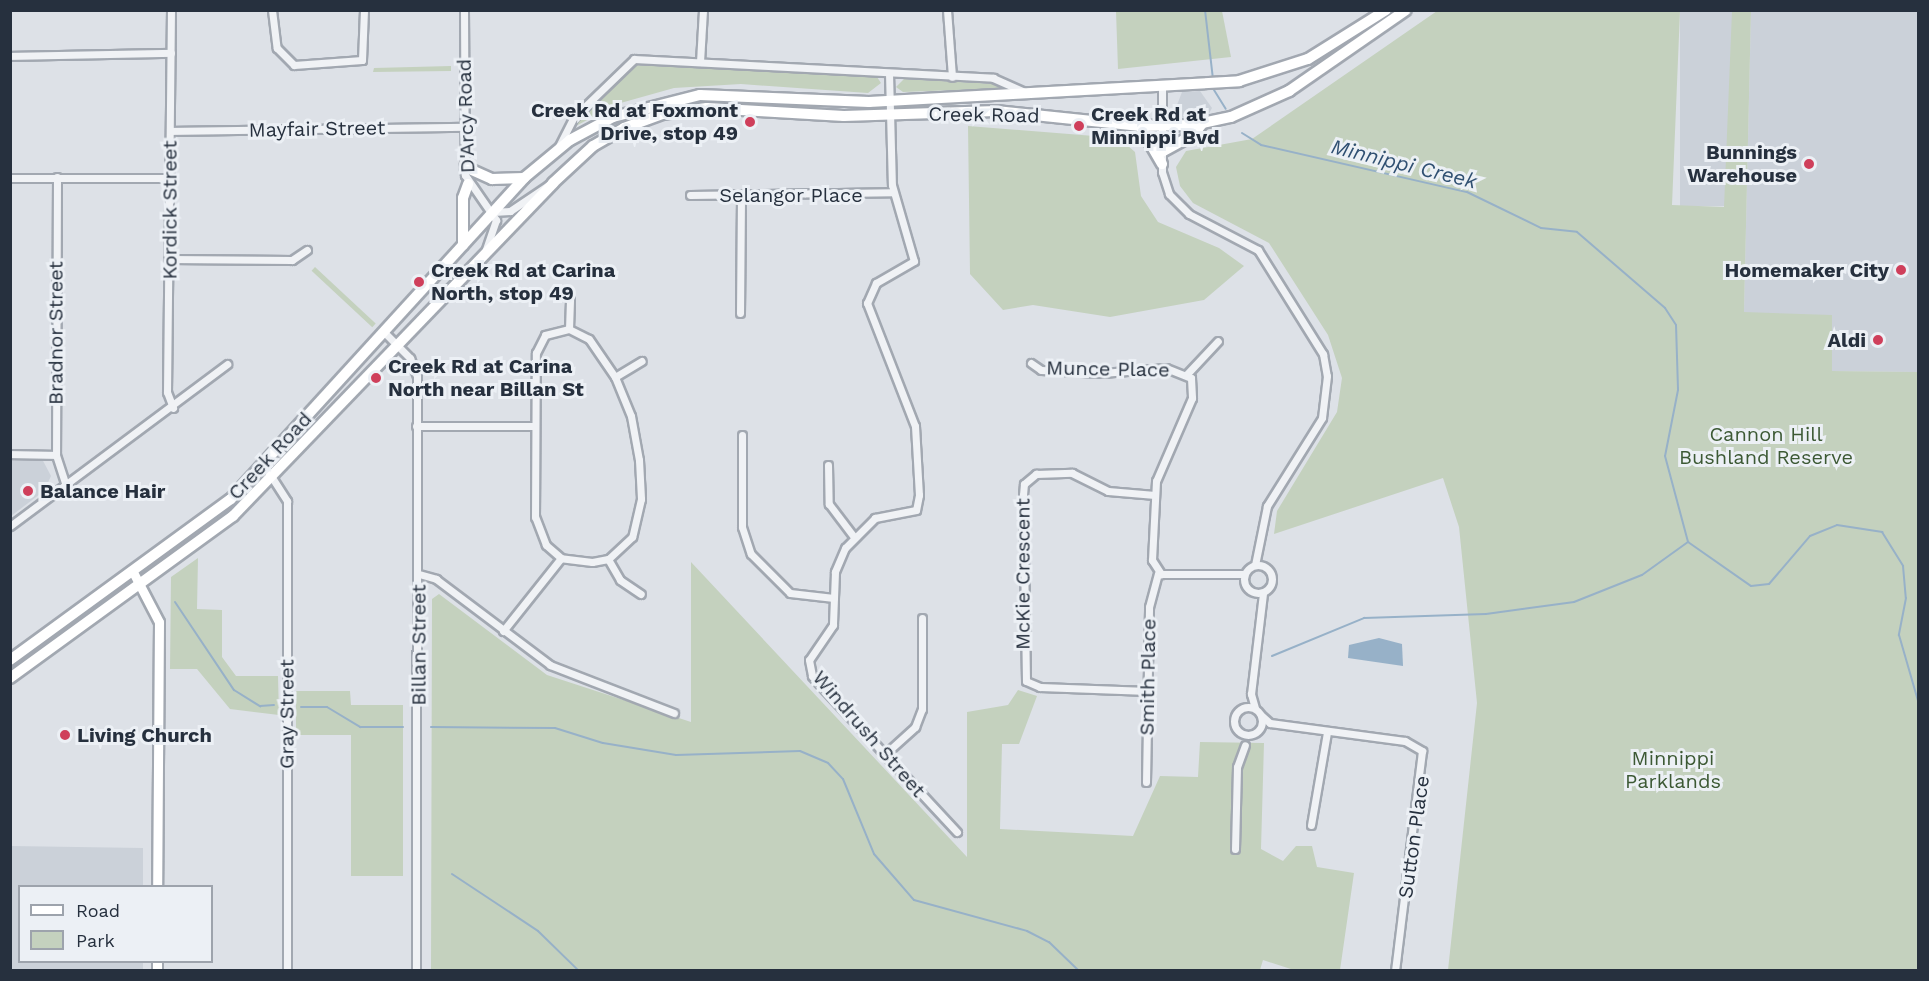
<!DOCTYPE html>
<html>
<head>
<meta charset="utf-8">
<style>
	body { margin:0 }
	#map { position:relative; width:1929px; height:981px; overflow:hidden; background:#dde1e7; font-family:"Work Sans",sans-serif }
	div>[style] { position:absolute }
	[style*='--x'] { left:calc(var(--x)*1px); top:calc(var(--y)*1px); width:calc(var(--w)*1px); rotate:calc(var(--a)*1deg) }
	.built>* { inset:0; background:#cbd1d9; transform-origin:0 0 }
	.green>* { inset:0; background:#c4d1be; transform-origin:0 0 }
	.water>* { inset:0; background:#97b1c8 }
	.stream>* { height:2px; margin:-1px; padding:0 1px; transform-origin:1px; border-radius:1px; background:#97b1c8 }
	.roads { filter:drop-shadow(2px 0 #a2a8b1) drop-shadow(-2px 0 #a2a8b1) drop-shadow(0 2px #a2a8b1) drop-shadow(0 -2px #a2a8b1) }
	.street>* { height:7px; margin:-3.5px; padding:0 3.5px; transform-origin:3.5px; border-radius:3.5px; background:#f0f2f5 }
	.street>.ring { margin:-3.5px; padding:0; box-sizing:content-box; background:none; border:7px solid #f0f2f5; border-radius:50% }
	.secondary>* { height:9px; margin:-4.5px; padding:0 4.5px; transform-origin:4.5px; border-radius:4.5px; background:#fff }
	.primary>* { height:10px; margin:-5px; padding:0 5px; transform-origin:5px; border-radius:5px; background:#fff }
	.dots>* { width:16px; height:16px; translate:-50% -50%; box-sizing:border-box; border:3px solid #ecf0f5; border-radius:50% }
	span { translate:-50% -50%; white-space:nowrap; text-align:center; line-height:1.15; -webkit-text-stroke:6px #ecf0f5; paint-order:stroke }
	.poi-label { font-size:20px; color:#26303e; font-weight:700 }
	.right { translate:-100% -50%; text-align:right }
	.left { translate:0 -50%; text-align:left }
	.street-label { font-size:20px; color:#26303e }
	.park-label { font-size:20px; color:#3c5934 }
	.water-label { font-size:21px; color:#305072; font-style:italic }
	.frame { position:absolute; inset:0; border:12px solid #26303e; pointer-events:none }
	.legend { position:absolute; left:18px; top:885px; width:195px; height:78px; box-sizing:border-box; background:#ecf0f5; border:2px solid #9da3ac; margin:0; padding:8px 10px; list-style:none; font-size:18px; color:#26303e }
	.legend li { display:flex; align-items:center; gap:12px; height:30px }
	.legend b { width:30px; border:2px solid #9da3ac }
</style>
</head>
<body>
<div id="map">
	<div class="built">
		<div style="left:1680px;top:11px;width:52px;height:195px"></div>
		<div style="clip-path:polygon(1751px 11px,1918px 11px,1918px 372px,1832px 371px,1744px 312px)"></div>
		<div style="clip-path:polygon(1200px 91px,1212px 108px,1207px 117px,1172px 118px,1182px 92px)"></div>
		<div style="clip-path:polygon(11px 457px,41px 457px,51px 476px,44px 491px,11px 516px)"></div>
		<div style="clip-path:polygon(11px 846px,143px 848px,143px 886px,20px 886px,20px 962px,143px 962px,143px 970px,11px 970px)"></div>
	</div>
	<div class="green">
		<div style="clip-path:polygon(1116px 11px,1222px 11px,1231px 57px,1118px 69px)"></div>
		<div style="clip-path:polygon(1437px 11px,1680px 11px,1672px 205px,1724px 207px,1732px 11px,1751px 11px,1744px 312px,1832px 315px,1832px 371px,1918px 372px,1918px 970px,1448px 970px,1477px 703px,1459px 527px,1443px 478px,1274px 534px,1277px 511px,1337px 412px,1342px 378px,1328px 335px,1269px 243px,1193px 203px,1180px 186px,1176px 167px,1186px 151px,1252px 139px)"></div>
		<div style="clip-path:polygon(635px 65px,877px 77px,881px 83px,868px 93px,741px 84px,674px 88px,617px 104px,574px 127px,621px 72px)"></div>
		<div style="clip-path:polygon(451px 66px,451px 71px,373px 72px,374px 68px)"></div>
		<div style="clip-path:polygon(904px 79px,996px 84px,1009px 88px,903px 92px,896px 87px)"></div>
		<div style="clip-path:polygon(968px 126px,1119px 138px,1135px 152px,1141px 196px,1158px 222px,1219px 248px,1244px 266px,1204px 300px,1110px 317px,1033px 305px,1003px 310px,970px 274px)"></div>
		<div style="left:315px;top:267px;width:83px;height:5px;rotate:43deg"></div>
		<div style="clip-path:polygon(198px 558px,197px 609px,222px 610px,222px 657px,236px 676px,278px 676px,279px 715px,230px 709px,197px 669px,170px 669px,171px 577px)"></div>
		<div style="clip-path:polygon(691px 562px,967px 857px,967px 712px,1008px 705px,1018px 690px,1037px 696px,1019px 744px,1002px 744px,1000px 829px,1133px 836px,1160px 776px,1198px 777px,1200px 742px,1264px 743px,1261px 849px,1283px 861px,1296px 846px,1312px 846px,1317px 867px,1354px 873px,1340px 970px,1294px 970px,1263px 960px,1260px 970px,431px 970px,432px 599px,439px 594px,547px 675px,691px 722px)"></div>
		<div style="clip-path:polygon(296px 691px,350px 691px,351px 705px,403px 705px,403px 876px,351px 876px,351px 735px,296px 735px)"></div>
	</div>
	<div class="water">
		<div style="clip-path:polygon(1379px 638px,1402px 644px,1403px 666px,1348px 658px,1349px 645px)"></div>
	</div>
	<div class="stream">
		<div style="--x:1205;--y:10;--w:69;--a:83.4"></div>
		<div style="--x:1214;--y:90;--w:22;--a:58"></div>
		<div style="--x:1242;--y:133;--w:22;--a:32"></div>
		<div style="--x:1261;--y:145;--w:211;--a:12.9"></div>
		<div style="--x:1467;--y:192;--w:82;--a:25.9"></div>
		<div style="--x:1541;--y:228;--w:36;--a:6"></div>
		<div style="--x:1577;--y:232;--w:116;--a:40.8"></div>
		<div style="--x:1665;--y:308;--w:20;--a:57"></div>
		<div style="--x:1676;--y:325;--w:65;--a:88.2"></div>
		<div style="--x:1678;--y:390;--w:67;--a:101.1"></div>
		<div style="--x:1665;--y:456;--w:89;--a:75"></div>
		<div style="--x:1688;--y:542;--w:77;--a:34.9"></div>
		<div style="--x:1751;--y:586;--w:18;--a:-6"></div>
		<div style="--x:1769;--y:584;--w:63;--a:-49.5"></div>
		<div style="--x:1810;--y:536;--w:29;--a:-22"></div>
		<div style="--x:1837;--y:525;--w:46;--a:8.8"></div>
		<div style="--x:1882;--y:532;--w:40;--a:58"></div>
		<div style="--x:1903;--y:566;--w:32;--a:85"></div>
		<div style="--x:1906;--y:598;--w:38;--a:101"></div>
		<div style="--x:1899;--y:635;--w:69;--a:73.9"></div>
		<div style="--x:175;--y:602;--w:106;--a:56.2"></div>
		<div style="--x:234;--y:690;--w:31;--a:32"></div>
		<div style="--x:260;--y:706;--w:14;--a:-4"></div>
		<div style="--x:1272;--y:656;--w:100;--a:-22.4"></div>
		<div style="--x:1364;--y:618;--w:122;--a:-1.9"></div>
		<div style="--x:1486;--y:614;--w:89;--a:-7.8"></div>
		<div style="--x:1574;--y:602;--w:73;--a:-21.7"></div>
		<div style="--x:1642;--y:575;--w:57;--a:-35.7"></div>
		<div style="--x:301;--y:707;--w:26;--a:0"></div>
		<div style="--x:327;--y:707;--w:39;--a:31"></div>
		<div style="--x:360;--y:727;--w:43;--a:0"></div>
		<div style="--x:431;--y:727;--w:124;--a:0.5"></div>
		<div style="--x:555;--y:728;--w:50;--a:17.4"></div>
		<div style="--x:603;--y:743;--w:74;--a:9.3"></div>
		<div style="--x:676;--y:755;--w:124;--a:-1.8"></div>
		<div style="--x:800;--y:751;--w:30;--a:23"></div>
		<div style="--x:828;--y:763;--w:22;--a:47"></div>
		<div style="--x:843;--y:779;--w:81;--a:67.5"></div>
		<div style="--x:874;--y:854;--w:61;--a:49"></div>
		<div style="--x:914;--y:900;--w:117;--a:15.3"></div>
		<div style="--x:1027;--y:931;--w:25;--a:27"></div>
		<div style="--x:1049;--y:942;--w:40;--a:44"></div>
		<div style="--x:452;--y:874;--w:103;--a:33.5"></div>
		<div style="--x:538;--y:931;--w:56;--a:44.3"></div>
	</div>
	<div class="roads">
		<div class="street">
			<div style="--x:171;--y:10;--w:382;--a:90.6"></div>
			<div style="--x:167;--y:392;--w:17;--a:69"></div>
			<div style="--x:272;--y:10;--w:38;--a:83"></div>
			<div style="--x:277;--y:48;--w:24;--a:45"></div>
			<div style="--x:294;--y:65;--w:68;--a:-4.2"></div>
			<div style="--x:362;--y:60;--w:50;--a:-87.7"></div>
			<div style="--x:464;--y:10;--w:165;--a:89.7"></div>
			<div style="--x:465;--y:175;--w:55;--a:55.4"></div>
			<div style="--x:496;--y:220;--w:36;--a:109"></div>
			<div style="--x:947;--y:10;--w:67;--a:85.7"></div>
			<div style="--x:10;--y:56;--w:161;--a:-1.1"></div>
			<div style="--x:700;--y:62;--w:52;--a:-86.7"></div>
			<div style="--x:889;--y:73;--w:112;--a:88.5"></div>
			<div style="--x:892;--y:185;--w:79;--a:73.9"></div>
			<div style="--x:914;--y:261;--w:44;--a:149.9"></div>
			<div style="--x:876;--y:283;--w:22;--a:114"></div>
			<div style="--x:867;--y:303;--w:132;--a:68.7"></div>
			<div style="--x:915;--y:426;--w:69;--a:86.7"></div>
			<div style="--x:919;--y:495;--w:15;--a:101"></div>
			<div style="--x:916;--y:510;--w:42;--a:169"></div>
			<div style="--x:875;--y:518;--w:42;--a:135"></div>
			<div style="--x:845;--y:548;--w:26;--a:113"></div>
			<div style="--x:835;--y:572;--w:53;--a:92.2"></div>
			<div style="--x:833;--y:625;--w:42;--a:124.4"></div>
			<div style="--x:809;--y:660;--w:16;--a:79"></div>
			<div style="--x:812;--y:676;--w:213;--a:47.1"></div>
			<div style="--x:1162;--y:87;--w:85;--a:90"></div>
			<div style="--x:1162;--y:172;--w:23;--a:72"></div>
			<div style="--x:1169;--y:194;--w:28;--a:45"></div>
			<div style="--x:1189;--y:214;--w:78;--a:27.6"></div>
			<div style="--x:1258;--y:250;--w:123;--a:58"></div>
			<div style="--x:1323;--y:354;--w:22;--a:80"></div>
			<div style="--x:1327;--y:376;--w:42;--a:96.8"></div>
			<div style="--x:1322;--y:418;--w:104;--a:122"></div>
			<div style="--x:1267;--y:506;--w:60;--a:101.5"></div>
			<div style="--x:170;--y:131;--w:294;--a:-0.8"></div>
			<div style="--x:557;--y:150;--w:36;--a:-63"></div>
			<div style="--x:573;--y:118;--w:85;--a:-44"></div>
			<div style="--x:634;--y:59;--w:360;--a:3"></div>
			<div style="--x:993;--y:78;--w:37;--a:24"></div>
			<div style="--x:57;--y:177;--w:278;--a:90.2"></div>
			<div style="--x:56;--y:455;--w:33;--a:72"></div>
			<div style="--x:10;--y:178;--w:160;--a:0"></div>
			<div style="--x:690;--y:195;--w:203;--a:-0.8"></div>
			<div style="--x:493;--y:212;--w:17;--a:-3"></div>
			<div style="--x:510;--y:211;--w:48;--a:-34"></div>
			<div style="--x:170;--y:259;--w:122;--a:0.5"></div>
			<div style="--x:292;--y:260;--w:18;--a:-34"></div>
			<div style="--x:740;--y:313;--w:118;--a:-89.5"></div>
			<div style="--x:569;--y:329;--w:22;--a:27"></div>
			<div style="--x:589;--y:339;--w:46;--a:55.6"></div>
			<div style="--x:615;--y:377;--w:42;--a:67.7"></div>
			<div style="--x:631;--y:416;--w:45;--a:79.7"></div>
			<div style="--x:639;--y:460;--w:39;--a:87"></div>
			<div style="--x:641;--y:499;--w:39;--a:103"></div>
			<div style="--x:632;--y:537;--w:33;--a:137"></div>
			<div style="--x:608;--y:559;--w:16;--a:169"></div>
			<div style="--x:592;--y:562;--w:31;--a:-173"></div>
			<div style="--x:561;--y:558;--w:20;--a:-139"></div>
			<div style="--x:546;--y:545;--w:30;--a:-111"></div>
			<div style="--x:535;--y:517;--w:164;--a:-89.7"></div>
			<div style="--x:536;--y:353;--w:20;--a:-63"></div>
			<div style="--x:545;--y:335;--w:25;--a:-14"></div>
			<div style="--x:569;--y:329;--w:29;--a:-88"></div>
			<div style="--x:384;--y:332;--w:37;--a:45"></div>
			<div style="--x:410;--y:358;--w:19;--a:69"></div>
			<div style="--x:417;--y:376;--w:594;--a:90.1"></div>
			<div style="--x:1031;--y:363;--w:12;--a:35"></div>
			<div style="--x:1041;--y:370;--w:61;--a:2.8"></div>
			<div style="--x:1102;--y:373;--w:64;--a:-4.5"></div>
			<div style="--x:1166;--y:368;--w:27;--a:22"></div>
			<div style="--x:1191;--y:378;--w:20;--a:87"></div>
			<div style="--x:1192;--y:398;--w:90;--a:113.4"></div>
			<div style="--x:1156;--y:481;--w:79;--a:92.9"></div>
			<div style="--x:1152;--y:560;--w:17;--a:57"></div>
			<div style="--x:1161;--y:574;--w:83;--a:0"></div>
			<div style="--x:1187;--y:374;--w:45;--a:-46.8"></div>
			<div style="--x:615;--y:377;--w:31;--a:-31"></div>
			<div style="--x:416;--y:426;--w:119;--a:0"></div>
			<div style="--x:742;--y:435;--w:92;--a:90"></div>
			<div style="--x:742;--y:527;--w:28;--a:72"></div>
			<div style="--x:751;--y:554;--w:55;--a:45"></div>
			<div style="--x:790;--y:593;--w:44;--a:6.5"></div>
			<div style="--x:10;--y:454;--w:46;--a:1.2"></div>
			<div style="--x:264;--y:465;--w:43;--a:57.4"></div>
			<div style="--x:287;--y:501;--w:469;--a:90"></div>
			<div style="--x:828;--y:465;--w:39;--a:89"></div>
			<div style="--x:829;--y:504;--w:41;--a:52.9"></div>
			<div style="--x:10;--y:526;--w:271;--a:-36.7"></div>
			<div style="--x:608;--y:559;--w:24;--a:60"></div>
			<div style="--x:620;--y:580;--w:25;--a:34"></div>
			<div class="ring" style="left:1244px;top:565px;width:21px;height:21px"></div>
			<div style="--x:419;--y:574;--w:18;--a:16"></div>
			<div style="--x:436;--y:579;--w:143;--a:37"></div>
			<div style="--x:550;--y:665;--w:133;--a:21.2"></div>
			<div style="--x:503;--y:631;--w:93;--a:-51.5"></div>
			<div style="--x:1148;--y:691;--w:108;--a:-177.9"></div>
			<div style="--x:1040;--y:687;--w:15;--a:-157"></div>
			<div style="--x:1026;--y:681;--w:186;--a:-90.9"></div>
			<div style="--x:1023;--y:495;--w:11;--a:-85"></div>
			<div style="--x:1024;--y:484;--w:16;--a:-40"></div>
			<div style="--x:1036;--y:474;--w:36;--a:-2"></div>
			<div style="--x:1072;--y:473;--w:40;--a:26.6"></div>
			<div style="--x:1108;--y:491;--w:47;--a:4.9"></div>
			<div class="ring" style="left:1234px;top:707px;width:21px;height:21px"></div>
			<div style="--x:1255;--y:708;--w:15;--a:-106"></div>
			<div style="--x:1251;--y:694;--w:102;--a:-83.2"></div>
			<div style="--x:1261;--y:715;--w:12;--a:42"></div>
			<div style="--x:1270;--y:723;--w:136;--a:7.6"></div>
			<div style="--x:1405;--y:741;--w:20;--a:30"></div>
			<div style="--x:1422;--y:751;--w:221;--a:97"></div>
			<div style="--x:884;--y:755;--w:42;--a:-42.1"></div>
			<div style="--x:915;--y:727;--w:19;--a:-69"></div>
			<div style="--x:922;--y:709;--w:91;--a:-90"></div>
			<div style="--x:1146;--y:782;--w:175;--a:-89"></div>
			<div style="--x:1149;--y:607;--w:35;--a:-75"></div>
			<div style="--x:1311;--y:825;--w:94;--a:-80.2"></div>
			<div style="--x:1235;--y:849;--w:82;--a:-88.6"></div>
			<div style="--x:1237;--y:767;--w:23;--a:-70"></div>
		</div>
		<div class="secondary">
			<div style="--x:133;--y:572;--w:56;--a:62.5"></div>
			<div style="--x:159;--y:622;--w:264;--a:90.4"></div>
			<div style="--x:157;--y:970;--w:8;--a:-90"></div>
		</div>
		<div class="primary">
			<div style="--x:1140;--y:126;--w:44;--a:59.9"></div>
			<div style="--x:1162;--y:152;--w:35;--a:-29"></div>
			<div style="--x:1193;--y:135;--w:14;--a:-51"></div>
			<div style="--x:465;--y:167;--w:30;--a:24"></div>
			<div style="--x:492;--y:179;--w:32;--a:-2"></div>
			<div style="--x:463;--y:245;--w:47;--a:-90"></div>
			<div style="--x:463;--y:198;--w:15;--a:-70"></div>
			<div style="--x:10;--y:660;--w:273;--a:-36.1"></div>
			<div style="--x:231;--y:499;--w:435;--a:-47.6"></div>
			<div style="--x:524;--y:178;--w:60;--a:-39.6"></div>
			<div style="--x:570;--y:140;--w:49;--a:-28.1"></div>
			<div style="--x:613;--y:117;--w:90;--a:-14.2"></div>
			<div style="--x:700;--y:95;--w:169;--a:2.4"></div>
			<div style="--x:869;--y:102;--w:371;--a:-3.2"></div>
			<div style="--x:1239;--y:81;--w:72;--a:-17.7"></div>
			<div style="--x:1308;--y:59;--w:92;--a:-32.1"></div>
			<div style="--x:10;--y:678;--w:276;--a:-36"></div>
			<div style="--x:233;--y:516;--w:462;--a:-46.1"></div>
			<div style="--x:553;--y:183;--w:54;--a:-42.8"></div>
			<div style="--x:593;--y:146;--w:36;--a:-30"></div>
			<div style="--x:624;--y:128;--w:40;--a:-20.2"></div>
			<div style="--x:662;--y:114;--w:45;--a:-7.6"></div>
			<div style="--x:707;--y:108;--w:137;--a:3.3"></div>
			<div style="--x:844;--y:116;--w:152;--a:-1.9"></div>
			<div style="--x:996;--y:111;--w:145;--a:5.9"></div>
			<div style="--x:1140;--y:126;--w:53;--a:-1.1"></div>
			<div style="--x:1193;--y:125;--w:39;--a:-12"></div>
			<div style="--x:1231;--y:117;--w:64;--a:-24.1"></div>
			<div style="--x:1289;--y:91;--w:142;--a:-34.7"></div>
		</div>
	</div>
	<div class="dots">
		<div style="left:750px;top:122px;background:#cf3f5b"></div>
		<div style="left:1079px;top:126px;background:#cf3f5b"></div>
		<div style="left:1809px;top:164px;background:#cf3f5b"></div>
		<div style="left:1901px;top:270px;background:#cf3f5b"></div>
		<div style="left:419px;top:282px;background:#cf3f5b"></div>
		<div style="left:1878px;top:340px;background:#cf3f5b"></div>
		<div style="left:376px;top:378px;background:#cf3f5b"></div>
		<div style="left:28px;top:491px;background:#cf3f5b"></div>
		<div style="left:65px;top:735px;background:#cf3f5b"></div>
	</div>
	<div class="poi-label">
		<span class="right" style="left:738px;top:122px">Creek Rd at Foxmont<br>Drive, stop 49</span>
		<span class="left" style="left:1091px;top:126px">Creek Rd at<br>Minnippi Bvd</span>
		<span class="right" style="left:1797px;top:164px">Bunnings<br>Warehouse</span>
		<span class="left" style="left:431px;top:282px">Creek Rd at Carina<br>North, stop 49</span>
		<span class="right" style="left:1889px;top:270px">Homemaker City</span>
		<span class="right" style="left:1866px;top:340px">Aldi</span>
		<span class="left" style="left:388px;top:378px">Creek Rd at Carina<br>North near Billan St</span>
		<span class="left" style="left:40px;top:491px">Balance Hair</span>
		<span class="left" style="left:77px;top:735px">Living Church</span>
	</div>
	<div class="street-label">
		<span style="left:984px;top:115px;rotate:1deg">Creek Road</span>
		<span style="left:466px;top:116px;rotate:-92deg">D'Arcy Road</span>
		<span style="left:317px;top:129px;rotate:-1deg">Mayfair Street</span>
		<span style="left:791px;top:195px">Selangor Place</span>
		<span style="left:170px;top:210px;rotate:-90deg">Kordick Street</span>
		<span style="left:56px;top:333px;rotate:-90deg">Bradnor Street</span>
		<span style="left:1108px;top:369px;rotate:1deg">Munce Place</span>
		<span style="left:270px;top:456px;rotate:-47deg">Creek Road</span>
		<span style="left:1023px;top:574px;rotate:-90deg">McKie Crescent</span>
		<span style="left:419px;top:645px;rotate:-90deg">Billan Street</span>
		<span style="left:1148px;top:677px;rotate:-89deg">Smith Place</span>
		<span style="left:287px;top:714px;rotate:-90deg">Gray Street</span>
		<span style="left:869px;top:734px;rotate:49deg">Windrush Street</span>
		<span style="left:1414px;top:837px;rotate:-82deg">Sutton Place</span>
	</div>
	<div class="park-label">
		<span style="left:1766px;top:446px">Cannon Hill<br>Bushland Reserve</span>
		<span style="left:1673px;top:770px">Minnippi<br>Parklands</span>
	</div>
	<div class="water-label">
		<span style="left:1404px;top:164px;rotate:14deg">Minnippi Creek</span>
	</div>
	<div class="frame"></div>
	<ul class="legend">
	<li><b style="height:8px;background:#fff"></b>Road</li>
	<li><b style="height:16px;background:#c4d1be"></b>Park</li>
	</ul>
</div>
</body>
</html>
